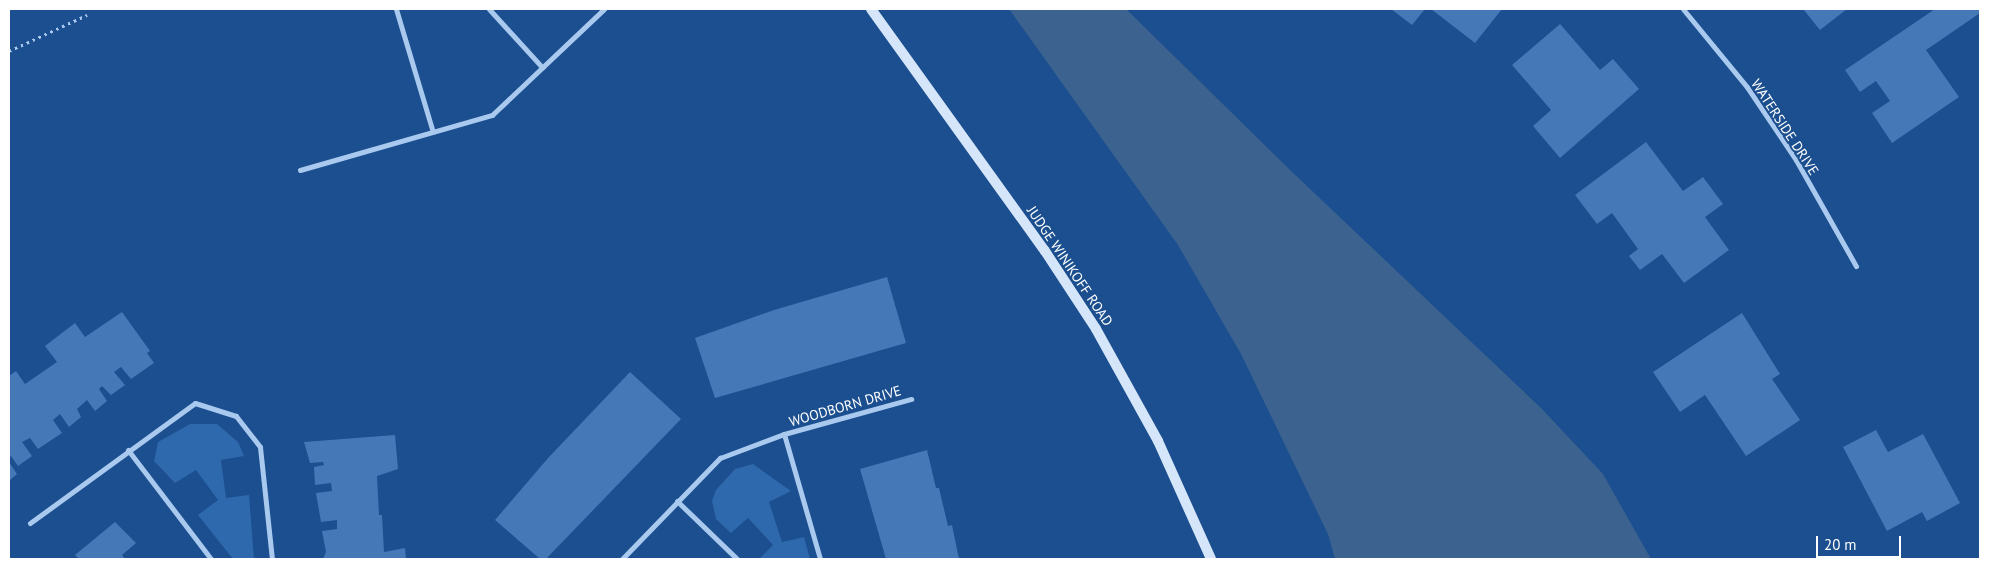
<!DOCTYPE html>
<html>
<head>
<meta charset="utf-8">
<style>
	body { margin:0 }
	#map { position:relative; width:1989px; height:568px; overflow:hidden; background:#1b4f8f; font-family:"PT Sans",sans-serif }
	div>[style] { position:absolute }
	[style*='--x'] { left:calc(var(--x)*1px); top:calc(var(--y)*1px); width:calc(var(--w)*1px); rotate:calc(var(--a)*1deg) }
	.green>* { inset:0; background:#2e69ad }
	.water>* { inset:0; background:#3c6290 }
	.building>* { inset:0; background:#4478b7 }
	.path>* { height:3px; margin-top:-1.5px; transform-origin:0; background:repeating-linear-gradient(90deg,#a9c9ee 0 2.5px,transparent 0 6.5px) }
	.street>* { height:5px; margin:-2.5px; padding:0 2.5px; transform-origin:2.5px; border-radius:2.5px; background:#a9c9ee }
	.secondary>* { height:10px; margin:-5px; padding:0 5px; transform-origin:5px; border-radius:5px; background:#d6e6fa }
	span { translate:-50% -50%; white-space:nowrap; text-align:center; line-height:1.15; -webkit-text-stroke:4px #1b4f8f; paint-order:stroke }
	.street-label { font-size:14px; color:#fff }
	.frame { position:absolute; inset:0; border:10px solid #fff; pointer-events:none }
	.scale { position:absolute; left:1816px; top:536px; width:85px; height:22px; box-sizing:border-box; border:2px solid #fff; border-top:0; padding-left:6px; font-size:15px; line-height:18px; white-space:nowrap; color:#fff; -webkit-text-stroke:4px #1b4f8f; paint-order:stroke }
</style>
</head>
<body>
<div id="map">
	<div class="green">
		<div style="clip-path:polygon(190px 424px,217px 424px,238px 442px,244px 456px,221px 460px,226px 498px,249px 495px,254px 559px,233px 559px,198px 515px,218px 500px,196px 470px,175px 483px,154px 461px,158px 442px)"></div>
		<div style="clip-path:polygon(753px 464px,791px 491px,769px 502px,782px 542px,804px 537px,810px 559px,759px 559px,773px 545px,748px 518px,731px 533px,716px 519px,712px 501px,716px 490px,735px 469px)"></div>
	</div>
	<div class="water">
		<div style="clip-path:polygon(1009px 9px,1126px 9px,1289px 169px,1541px 408px,1603px 474px,1651px 559px,1335px 559px,1328px 534px,1241px 354px,1178px 245px)"></div>
	</div>
	<div class="building">
		<div style="clip-path:polygon(1391px 9px,1425px 9px,1412px 25px)"></div>
		<div style="clip-path:polygon(1431px 9px,1502px 9px,1475px 43px)"></div>
		<div style="clip-path:polygon(1803px 9px,1847px 9px,1820px 30px)"></div>
		<div style="clip-path:polygon(1935px 9px,1980px 9px,1980px 13px,1926px 50px,1959px 97px,1892px 143px,1872px 113px,1890px 101px,1876px 81px,1860px 92px,1845px 70px)"></div>
		<div style="clip-path:polygon(1560px 24px,1600px 70px,1613px 59px,1639px 89px,1560px 158px,1533px 126px,1551px 110px,1512px 65px)"></div>
		<div style="clip-path:polygon(1646px 142px,1683px 191px,1703px 177px,1723px 204px,1705px 217px,1729px 250px,1684px 283px,1662px 254px,1640px 270px,1629px 256px,1638px 249px,1612px 213px,1597px 224px,1575px 195px)"></div>
		<div style="clip-path:polygon(887px 277px,906px 343px,715px 398px,695px 338px,774px 310px)"></div>
		<div style="clip-path:polygon(122px 312px,150px 351px,147px 353px,154px 363px,131px 379px,121px 367px,114px 372px,125px 385px,111px 395px,102px 386px,99px 389px,107px 401px,95px 411px,87px 400px,77px 409px,81px 417px,69px 427px,60px 414px,53px 420px,62px 433px,38px 449px,30px 438px,22px 442px,32px 456px,18px 466px,11px 456px,9px 458px,9px 376px,16px 371px,25px 384px,57px 362px,45px 346px,75px 323px,85px 337px)"></div>
		<div style="clip-path:polygon(1742px 313px,1780px 374px,1772px 379px,1800px 420px,1746px 456px,1705px 395px,1680px 412px,1653px 372px)"></div>
		<div style="clip-path:polygon(630px 372px,681px 419px,546px 559px,540px 559px,495px 520px,549px 457px)"></div>
		<div style="clip-path:polygon(1876px 430px,1888px 452px,1923px 434px,1960px 503px,1927px 521px,1922px 512px,1887px 531px,1843px 447px)"></div>
		<div style="clip-path:polygon(395px 435px,398px 469px,377px 476px,379px 515px,382px 515px,384px 552px,405px 548px,406px 559px,323px 559px,326px 552px,322px 531px,337px 529px,337px 520px,321px 522px,316px 493px,332px 491px,331px 483px,315px 485px,314px 467px,324px 465px,323px 462px,310px 463px,304px 442px)"></div>
		<div style="clip-path:polygon(927px 450px,936px 488px,939px 488px,948px 526px,952px 525px,959px 559px,886px 559px,860px 469px)"></div>
		<div style="clip-path:polygon(9px 462px,17px 474px,9px 481px)"></div>
		<div style="clip-path:polygon(115px 522px,136px 543px,122px 555px,125px 559px,79px 559px,75px 555px)"></div>
	</div>
	<div class="path">
		<div style="--x:9;--y:51;--w:86;--a:-24.8"></div>
	</div>
	<div class="street">
		<div style="--x:396;--y:9;--w:128;--a:73.3"></div>
		<div style="--x:489;--y:9;--w:79;--a:47.6"></div>
		<div style="--x:1683;--y:9;--w:101;--a:50.6"></div>
		<div style="--x:1747;--y:87;--w:88;--a:56.1"></div>
		<div style="--x:1796;--y:160;--w:122;--a:60.5"></div>
		<div style="--x:300;--y:170;--w:200;--a:-16"></div>
		<div style="--x:492;--y:115;--w:154;--a:-43.4"></div>
		<div style="--x:784;--y:434;--w:130;--a:73.9"></div>
		<div style="--x:128;--y:450;--w:137;--a:52.7"></div>
		<div style="--x:677;--y:501;--w:83;--a:44"></div>
		<div style="--x:30;--y:523;--w:204;--a:-36"></div>
		<div style="--x:195;--y:403;--w:43;--a:17.6"></div>
		<div style="--x:236;--y:416;--w:39;--a:52"></div>
		<div style="--x:260;--y:447;--w:113;--a:83.9"></div>
		<div style="--x:622;--y:559;--w:141;--a:-45.9"></div>
		<div style="--x:720;--y:458;--w:68;--a:-20.6"></div>
		<div style="--x:784;--y:434;--w:132;--a:-15.4"></div>
	</div>
	<div class="secondary">
		<div style="--x:871;--y:9;--w:298;--a:54.3"></div>
		<div style="--x:1045;--y:251;--w:93;--a:56.8"></div>
		<div style="--x:1096;--y:329;--w:128;--a:61"></div>
		<div style="--x:1158;--y:441;--w:129;--a:65.8"></div>
	</div>
	<div class="street-label">
		<span style="left:1785px;top:127px;rotate:57deg">WATERSIDE DRIVE</span>
		<span style="left:1070px;top:266px;rotate:56deg">JUDGE WINIKOFF ROAD</span>
		<span style="left:845px;top:406px;rotate:-16deg">WOODBORN DRIVE</span>
	</div>
	<div class="frame"></div>
	<div class="scale">20 m</div>
</div>
</body>
</html>
